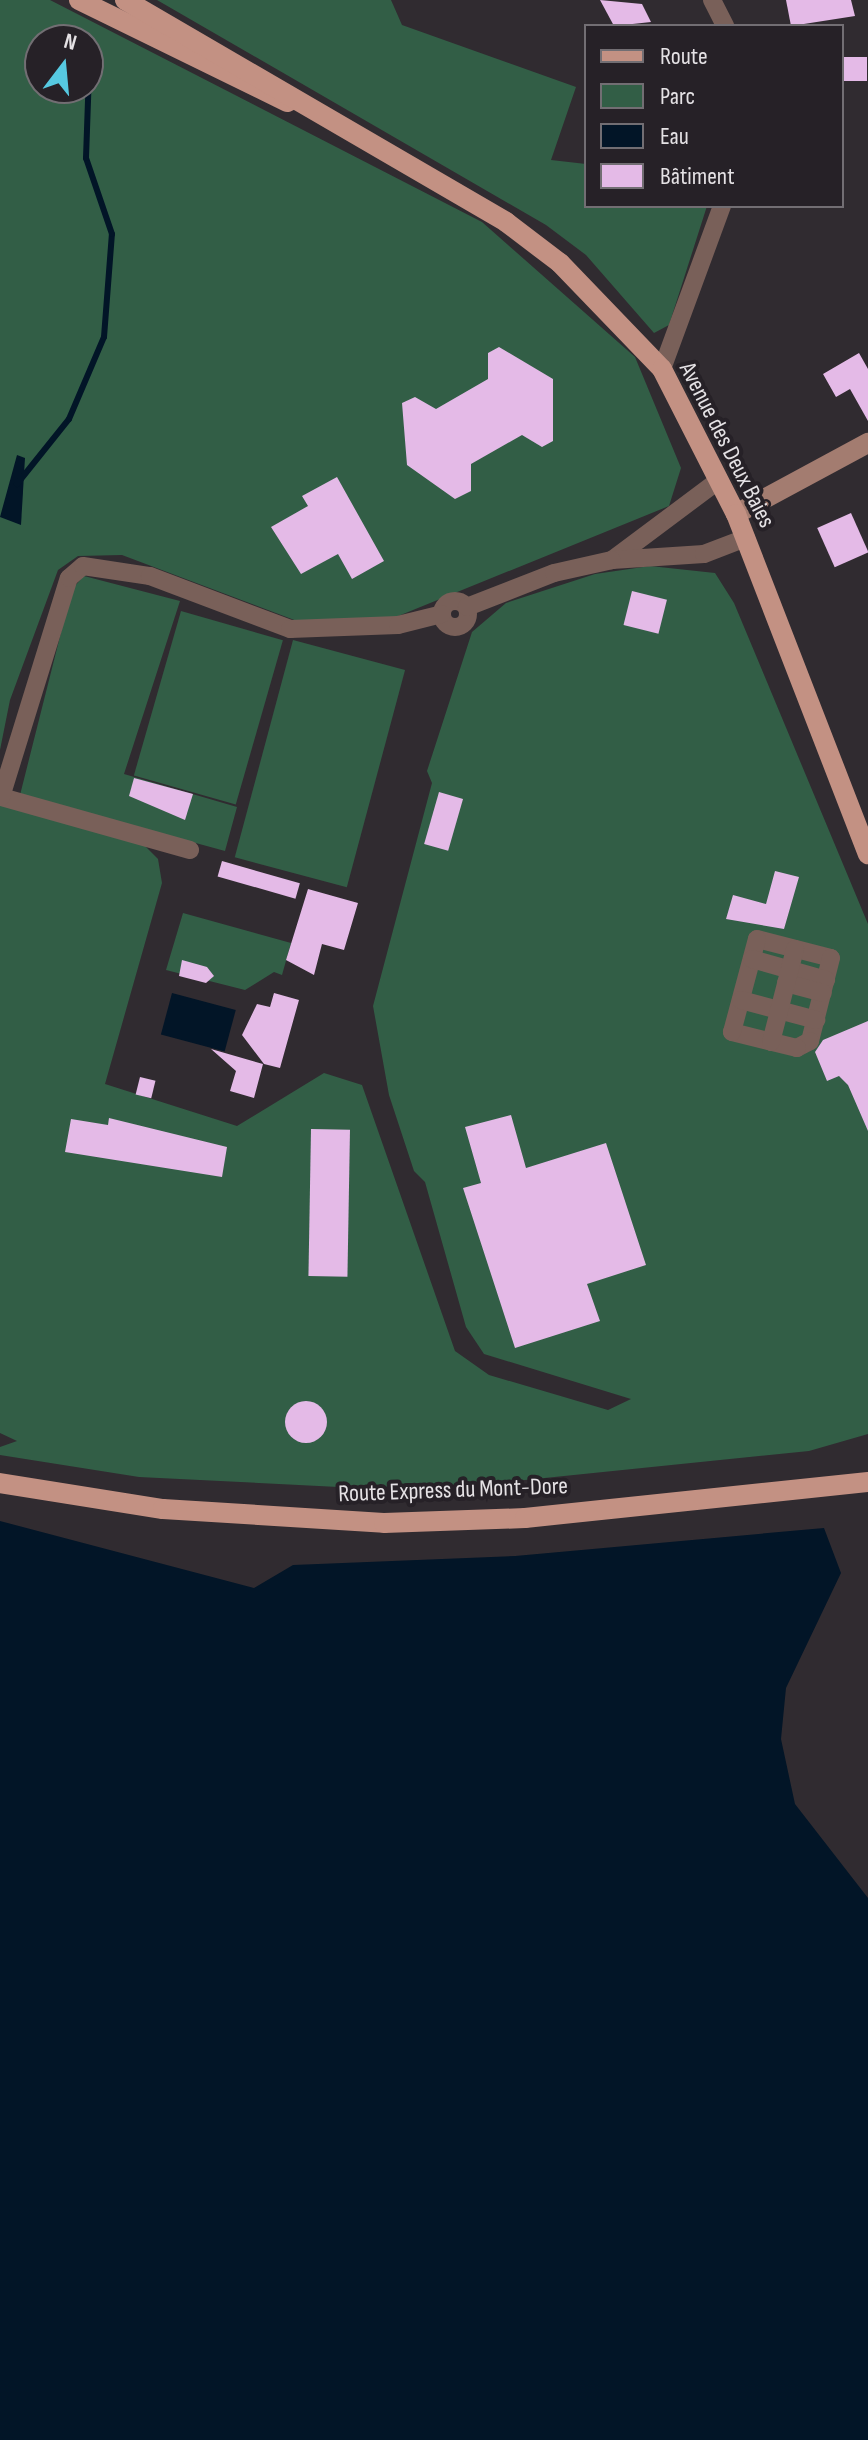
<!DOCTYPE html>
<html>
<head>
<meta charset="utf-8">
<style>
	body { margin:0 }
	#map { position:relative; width:868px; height:2440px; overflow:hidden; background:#302b30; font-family:"Sofia Sans Condensed",sans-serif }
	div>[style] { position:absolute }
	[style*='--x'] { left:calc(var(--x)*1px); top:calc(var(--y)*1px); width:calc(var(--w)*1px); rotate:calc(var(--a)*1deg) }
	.green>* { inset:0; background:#325e46; transform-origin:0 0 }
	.water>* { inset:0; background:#021527; transform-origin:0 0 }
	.stream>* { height:6px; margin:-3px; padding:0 3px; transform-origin:3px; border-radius:3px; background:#021527 }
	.building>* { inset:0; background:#e4bae7; transform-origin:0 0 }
	.round { border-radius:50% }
	.street>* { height:18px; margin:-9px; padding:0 9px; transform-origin:9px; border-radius:9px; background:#796059 }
	.street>.ring { margin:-9px; padding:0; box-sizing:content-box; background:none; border:18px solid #796059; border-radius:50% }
	.secondary>* { height:20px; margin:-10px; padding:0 10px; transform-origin:10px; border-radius:10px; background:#a37c70 }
	.primary>* { height:20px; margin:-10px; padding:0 10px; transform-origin:10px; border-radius:10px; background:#c39183 }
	span { translate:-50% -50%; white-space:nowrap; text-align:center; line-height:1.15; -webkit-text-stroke:8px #262127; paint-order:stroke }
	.street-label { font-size:24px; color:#e5e2e5 }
	.legend { position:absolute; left:584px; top:24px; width:260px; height:184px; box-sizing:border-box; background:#262127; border:2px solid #726e73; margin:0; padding:10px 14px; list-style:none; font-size:24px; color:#e5e2e5 }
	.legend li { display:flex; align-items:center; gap:16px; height:40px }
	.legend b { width:40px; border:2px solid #726e73 }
	.north { position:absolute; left:24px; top:24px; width:80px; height:80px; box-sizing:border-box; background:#262127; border:2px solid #726e73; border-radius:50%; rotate:16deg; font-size:22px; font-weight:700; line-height:32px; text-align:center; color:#e5e2e5 }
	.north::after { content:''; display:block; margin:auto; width:28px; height:36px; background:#56c9e1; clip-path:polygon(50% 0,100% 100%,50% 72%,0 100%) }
</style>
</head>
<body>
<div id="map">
	<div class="green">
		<div style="clip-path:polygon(evenodd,0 0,50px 0,482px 222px,635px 357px,681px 468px,669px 506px,386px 621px,297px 621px,122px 555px,78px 556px,58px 570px,10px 700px,0 750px,0 0,40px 40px,88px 40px,88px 88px,40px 88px,40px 40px)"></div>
		<div style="clip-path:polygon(157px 0,391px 0,402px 25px,576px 87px,551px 160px,586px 164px,586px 206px,707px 206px,669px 325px,654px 333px,586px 255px,546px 225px)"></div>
		<div style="clip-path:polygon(650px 566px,715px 573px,734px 603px,868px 924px,868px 1434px,809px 1451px,418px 1491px,139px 1477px,0 1455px,0 1447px,17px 1441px,0 1433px,0 805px,140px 841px,158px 859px,162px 883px,105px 1084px,237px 1126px,324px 1073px,362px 1085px,455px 1351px,489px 1375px,608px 1410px,631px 1399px,484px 1354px,466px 1327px,425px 1182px,414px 1171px,389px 1095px,373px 1006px,432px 783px,427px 771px,472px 632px,506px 603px,595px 574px)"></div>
		<div style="clip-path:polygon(84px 576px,180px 601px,124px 774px,237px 807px,225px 851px,20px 795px,72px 589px)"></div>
		<div style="left:181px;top:611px;width:106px;height:171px;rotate:16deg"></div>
		<div style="left:293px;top:640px;width:116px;height:225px;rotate:15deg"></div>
		<div style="clip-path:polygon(183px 913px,291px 943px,282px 975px,274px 972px,245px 990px,166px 970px)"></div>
	</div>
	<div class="water">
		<div style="clip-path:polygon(17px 455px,25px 458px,21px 525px,0 517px)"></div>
		<div style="left:172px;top:993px;width:66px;height:43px;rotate:15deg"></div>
		<div style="clip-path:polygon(0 1521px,254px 1588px,293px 1565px,515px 1556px,824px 1528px,841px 1573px,786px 1688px,781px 1739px,795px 1804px,868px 1898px,868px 2440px,0 2440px)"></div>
	</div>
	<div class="stream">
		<div style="--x:17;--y:484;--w:83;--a:-51.3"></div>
		<div style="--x:69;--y:419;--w:89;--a:-66.9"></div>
		<div style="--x:104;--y:337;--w:103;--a:-85.6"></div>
		<div style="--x:112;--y:234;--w:80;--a:-108.9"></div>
		<div style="--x:86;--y:158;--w:84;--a:-88"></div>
	</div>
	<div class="building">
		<div style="clip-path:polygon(600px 0,642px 4px,651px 22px,614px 26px)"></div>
		<div style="clip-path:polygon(786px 0,851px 0,855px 16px,791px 26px)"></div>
		<div style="left:842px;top:57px;width:25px;height:24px"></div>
		<div style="clip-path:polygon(499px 347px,553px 379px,553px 441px,542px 447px,522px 435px,471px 464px,471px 491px,455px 499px,407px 465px,402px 403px,415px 397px,436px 409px,488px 379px,488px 353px)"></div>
		<div style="clip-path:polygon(859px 353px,868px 369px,868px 421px,850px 389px,836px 397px,823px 374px)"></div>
		<div style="clip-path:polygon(337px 477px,384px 561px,352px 579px,338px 554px,301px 574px,271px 527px,308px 506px,302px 496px)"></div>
		<div style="left:851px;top:513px;width:43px;height:37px;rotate:66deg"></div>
		<div style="left:632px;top:591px;width:36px;height:35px;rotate:14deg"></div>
		<div style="clip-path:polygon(134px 778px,193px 794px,185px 820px,129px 796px)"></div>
		<div style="left:439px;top:792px;width:25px;height:54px;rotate:16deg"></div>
		<div style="left:222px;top:861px;width:81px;height:16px;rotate:16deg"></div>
		<div style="clip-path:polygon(775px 871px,799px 877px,784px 929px,726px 919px,733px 895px,766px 904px)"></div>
		<div style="clip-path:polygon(308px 889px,358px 903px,344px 950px,322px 944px,314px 975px,286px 960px)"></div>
		<div style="clip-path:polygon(182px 960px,207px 967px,214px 976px,206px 983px,179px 976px)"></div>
		<div style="clip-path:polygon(274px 993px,299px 1000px,280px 1068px,264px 1064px,242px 1035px,257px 1004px,270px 1007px)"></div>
		<div style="clip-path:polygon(868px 1021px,868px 1131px,848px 1085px,839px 1076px,827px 1081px,815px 1052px,823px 1040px)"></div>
		<div style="clip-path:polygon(211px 1049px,263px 1064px,254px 1098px,230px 1091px,236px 1071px)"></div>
		<div style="left:140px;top:1077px;width:16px;height:18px;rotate:14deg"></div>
		<div style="clip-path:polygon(511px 1115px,526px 1168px,606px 1143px,646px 1265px,587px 1284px,600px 1321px,515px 1348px,463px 1188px,481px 1183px,465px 1127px)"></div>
		<div style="clip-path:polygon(109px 1118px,227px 1147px,222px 1177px,65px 1152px,71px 1119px,108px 1125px)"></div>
		<div style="left:311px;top:1129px;width:39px;height:147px;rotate:1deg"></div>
		<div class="round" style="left:285px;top:1401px;width:42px;height:42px"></div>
	</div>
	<div class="street">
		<div style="--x:712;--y:0;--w:29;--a:63"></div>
		<div style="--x:662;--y:369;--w:174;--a:-69.8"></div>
		<div style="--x:719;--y:480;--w:134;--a:143.2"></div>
		<div style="--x:612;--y:560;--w:92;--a:-3.7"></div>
		<div style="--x:704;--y:554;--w:45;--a:-20.9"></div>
		<div class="ring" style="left:442px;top:601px;width:8px;height:8px"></div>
		<div style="--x:467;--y:607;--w:93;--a:-21.3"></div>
		<div style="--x:554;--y:573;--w:59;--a:-12.6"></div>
		<div style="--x:190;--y:850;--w:196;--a:-164.3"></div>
		<div style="--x:1;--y:797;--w:229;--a:-72.8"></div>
		<div style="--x:69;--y:578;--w:18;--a:-41"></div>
		<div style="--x:83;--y:566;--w:68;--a:8.5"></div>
		<div style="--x:150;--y:576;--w:150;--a:20.7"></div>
		<div style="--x:290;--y:629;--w:108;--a:-2.1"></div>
		<div style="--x:398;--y:625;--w:45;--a:-14"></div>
		<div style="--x:757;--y:939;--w:76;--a:14.4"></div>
		<div style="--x:831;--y:958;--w:86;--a:104.2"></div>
		<div style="--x:810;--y:1041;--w:15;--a:152"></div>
		<div style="--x:797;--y:1048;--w:67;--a:-166.2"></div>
		<div style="--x:732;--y:1032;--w:96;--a:-75"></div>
		<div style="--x:752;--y:959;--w:77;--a:15.8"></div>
		<div style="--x:786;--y:983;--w:38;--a:15"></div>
		<div style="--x:741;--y:1000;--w:78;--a:14.9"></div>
		<div style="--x:771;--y:1042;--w:96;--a:-75.5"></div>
	</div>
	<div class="secondary">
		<div style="--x:736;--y:514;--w:150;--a:-28.3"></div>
	</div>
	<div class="primary">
		<div style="--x:79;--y:0;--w:232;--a:26.1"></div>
		<div style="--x:125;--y:0;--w:441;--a:30.2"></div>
		<div style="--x:506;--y:222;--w:68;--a:37.2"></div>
		<div style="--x:560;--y:263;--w:147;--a:46.1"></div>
		<div style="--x:662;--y:369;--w:163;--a:63"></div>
		<div style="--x:736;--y:514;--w:365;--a:68.8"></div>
		<div style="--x:0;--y:1483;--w:165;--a:9.1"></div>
		<div style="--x:163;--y:1509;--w:221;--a:3.6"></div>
		<div style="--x:384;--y:1523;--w:141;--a:-2"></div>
		<div style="--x:525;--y:1518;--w:345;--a:-6"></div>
	</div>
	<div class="street-label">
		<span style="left:727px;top:445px;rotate:63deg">Avenue des Deux Baies</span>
		<span style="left:453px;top:1490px;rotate:-2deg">Route Express du Mont-Dore</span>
	</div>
	<ul class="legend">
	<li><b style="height:10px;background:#c39183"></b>Route</li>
	<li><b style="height:22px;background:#325e46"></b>Parc</li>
	<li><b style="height:22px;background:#021527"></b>Eau</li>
	<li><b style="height:22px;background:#e4bae7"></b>Bâtiment</li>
	</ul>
	<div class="north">N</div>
</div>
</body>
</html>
